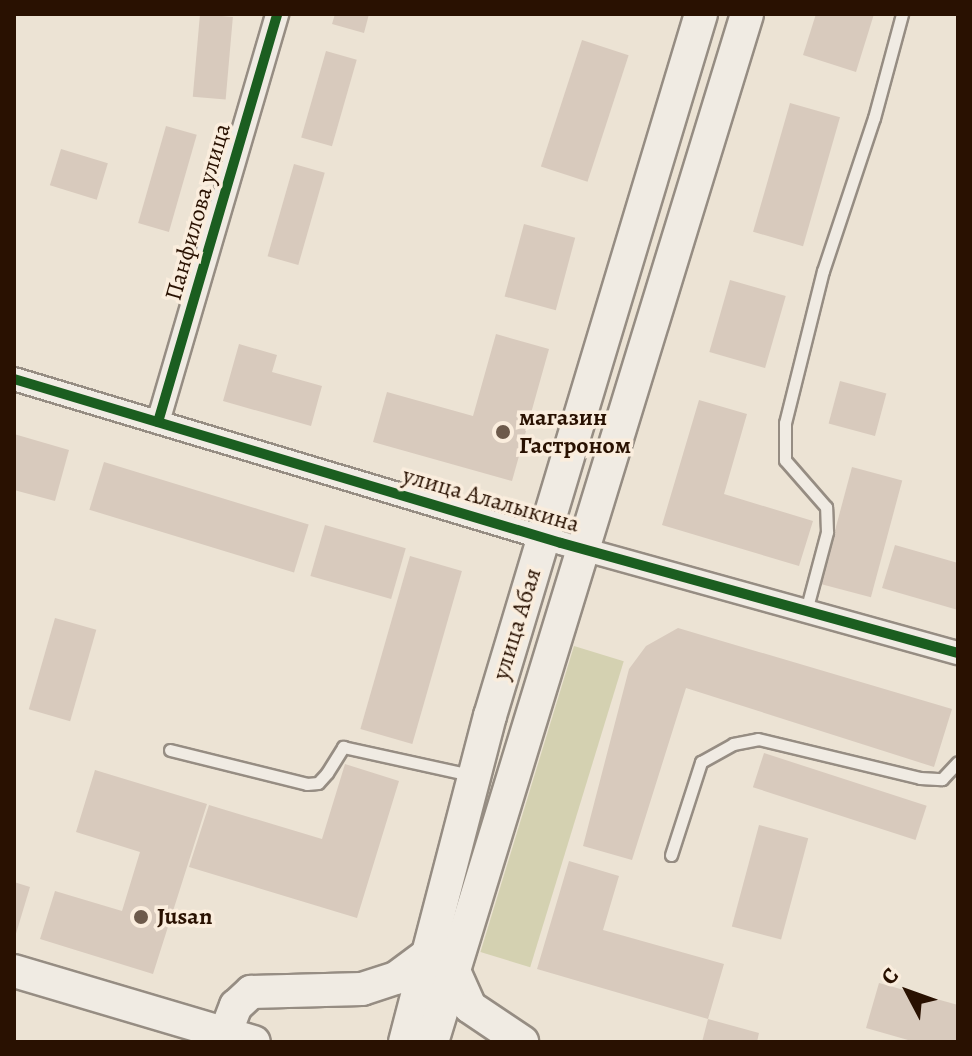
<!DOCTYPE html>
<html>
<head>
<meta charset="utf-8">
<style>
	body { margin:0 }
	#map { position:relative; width:972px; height:1056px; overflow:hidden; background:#ece3d4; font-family:Alegreya,serif }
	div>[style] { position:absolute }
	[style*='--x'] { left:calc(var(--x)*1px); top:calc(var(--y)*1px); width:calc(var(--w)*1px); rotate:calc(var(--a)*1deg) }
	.green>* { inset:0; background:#d4d1b1; transform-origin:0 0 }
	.building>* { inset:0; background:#d8cabd; transform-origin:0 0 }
	.roads { filter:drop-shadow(2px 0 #968d83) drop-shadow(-2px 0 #968d83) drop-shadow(0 2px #968d83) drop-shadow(0 -2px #968d83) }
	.service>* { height:11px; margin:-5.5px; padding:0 5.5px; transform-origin:5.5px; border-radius:5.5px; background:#f0ebe3 }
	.minor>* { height:22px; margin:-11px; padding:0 11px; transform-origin:11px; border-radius:11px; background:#f0ebe3 }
	.secondary>* { height:32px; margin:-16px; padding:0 16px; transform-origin:16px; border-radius:16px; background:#f0ebe3 }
	.cycleway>* { height:10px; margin:-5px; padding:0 5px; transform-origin:5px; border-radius:5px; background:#1b5e20 }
	.dots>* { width:22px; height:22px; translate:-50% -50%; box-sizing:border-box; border:4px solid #faeddd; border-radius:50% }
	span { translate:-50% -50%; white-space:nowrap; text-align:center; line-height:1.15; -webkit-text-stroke:7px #faeddd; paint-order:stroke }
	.street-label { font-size:24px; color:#291101 }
	.poi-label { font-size:24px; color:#291101; font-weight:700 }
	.left { translate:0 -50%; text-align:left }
	.frame { position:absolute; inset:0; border:16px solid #291101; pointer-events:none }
	.north { position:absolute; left:868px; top:952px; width:80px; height:80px; -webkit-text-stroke:6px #faeddd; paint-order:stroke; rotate:311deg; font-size:22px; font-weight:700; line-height:32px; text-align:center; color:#291101 }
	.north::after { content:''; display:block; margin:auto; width:28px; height:36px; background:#291101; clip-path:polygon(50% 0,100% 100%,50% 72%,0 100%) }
</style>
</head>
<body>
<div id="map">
	<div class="green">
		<div style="left:574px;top:646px;width:52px;height:320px;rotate:17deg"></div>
	</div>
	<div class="building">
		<div style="left:200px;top:14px;width:33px;height:83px;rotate:5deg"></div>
		<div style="clip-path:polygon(335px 14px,369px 14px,364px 33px,332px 24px)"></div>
		<div style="clip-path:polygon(816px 14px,874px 14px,856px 72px,803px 55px)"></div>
		<div style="left:582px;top:40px;width:49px;height:133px;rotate:18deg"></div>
		<div style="left:326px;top:51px;width:32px;height:90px;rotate:16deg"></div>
		<div style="left:790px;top:103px;width:52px;height:134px;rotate:16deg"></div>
		<div style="left:166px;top:126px;width:32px;height:101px;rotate:16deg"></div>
		<div style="left:61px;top:149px;width:49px;height:38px;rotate:17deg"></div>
		<div style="left:294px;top:164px;width:32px;height:96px;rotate:16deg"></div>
		<div style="left:524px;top:224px;width:53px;height:75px;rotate:15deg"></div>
		<div style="left:730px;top:280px;width:58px;height:75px;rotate:16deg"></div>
		<div style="clip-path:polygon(496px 334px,549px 349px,512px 481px,373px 442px,387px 392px,473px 416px)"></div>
		<div style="clip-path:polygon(239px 344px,277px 355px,272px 372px,322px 386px,311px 426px,223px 401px)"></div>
		<div style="left:840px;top:381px;width:48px;height:44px;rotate:15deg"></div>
		<div style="clip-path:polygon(699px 400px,747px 414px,724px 494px,813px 521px,799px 566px,662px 525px)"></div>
		<div style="clip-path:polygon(14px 434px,69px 450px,55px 501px,14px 490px)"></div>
		<div style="left:104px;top:462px;width:214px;height:50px;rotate:17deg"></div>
		<div style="left:852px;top:467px;width:52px;height:121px;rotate:15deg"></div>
		<div style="left:325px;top:525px;width:84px;height:53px;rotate:16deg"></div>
		<div style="clip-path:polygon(895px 545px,958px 563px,958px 610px,882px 588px)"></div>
		<div style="left:410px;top:556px;width:54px;height:180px;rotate:16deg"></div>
		<div style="left:55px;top:618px;width:43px;height:95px;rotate:16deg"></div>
		<div style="clip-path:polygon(678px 628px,952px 709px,934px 767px,686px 688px,632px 860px,583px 846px,629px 669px,646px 646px)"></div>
		<div style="left:764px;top:753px;width:171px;height:36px;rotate:18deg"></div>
		<div style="clip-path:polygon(345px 764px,399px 781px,357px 918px,189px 867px,209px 805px,322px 839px)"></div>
		<div style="clip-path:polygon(95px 770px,207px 804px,153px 974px,40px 939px,55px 891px,122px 911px,140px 852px,76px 832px)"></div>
		<div style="left:759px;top:825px;width:51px;height:105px;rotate:15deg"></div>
		<div style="clip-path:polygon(569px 861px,619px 876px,603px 930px,724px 964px,708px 1019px,537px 969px)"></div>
		<div style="clip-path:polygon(14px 882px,30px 887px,15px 937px,14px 936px)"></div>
		<div style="clip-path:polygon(879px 983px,958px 1005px,958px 1042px,915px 1042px,866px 1028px)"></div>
		<div style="clip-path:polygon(708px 1019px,759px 1033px,757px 1042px,702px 1042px)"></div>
	</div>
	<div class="roads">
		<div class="service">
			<div style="--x:806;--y:611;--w:82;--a:-75.1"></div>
			<div style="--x:827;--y:532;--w:25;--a:-92"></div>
			<div style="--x:826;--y:507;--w:62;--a:-131.1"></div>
			<div style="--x:785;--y:460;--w:37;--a:-90"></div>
			<div style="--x:785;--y:423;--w:157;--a:-76"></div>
			<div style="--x:823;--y:271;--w:161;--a:-71.6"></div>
			<div style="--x:874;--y:118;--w:108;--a:-74.9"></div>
			<div style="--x:170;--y:750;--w:141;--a:13.9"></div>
			<div style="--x:307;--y:784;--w:11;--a:-5"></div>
			<div style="--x:318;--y:783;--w:13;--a:-48"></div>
			<div style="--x:327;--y:773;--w:31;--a:-58"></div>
			<div style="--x:343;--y:747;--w:130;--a:12.4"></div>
			<div style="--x:671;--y:855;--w:98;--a:-72.1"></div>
			<div style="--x:701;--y:762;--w:37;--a:-29"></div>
			<div style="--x:733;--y:744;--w:25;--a:-11"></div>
			<div style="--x:758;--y:739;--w:167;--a:13.5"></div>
			<div style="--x:920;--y:778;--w:22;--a:3"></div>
			<div style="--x:942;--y:779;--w:23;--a:-47"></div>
		</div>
		<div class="minor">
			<div style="--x:14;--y:379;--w:571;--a:16.69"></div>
			<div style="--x:561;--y:543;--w:412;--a:15.5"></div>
			<div style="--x:158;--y:422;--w:425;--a:-73.7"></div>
		</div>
		<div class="secondary">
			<div style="--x:14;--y:971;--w:250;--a:16.5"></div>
			<div style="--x:454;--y:971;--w:39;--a:66"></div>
			<div style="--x:470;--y:1007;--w:63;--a:33.9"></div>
			<div style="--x:222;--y:1042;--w:39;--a:-69"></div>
			<div style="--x:236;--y:1006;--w:21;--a:-43"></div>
			<div style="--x:251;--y:992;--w:111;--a:-1.5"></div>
			<div style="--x:362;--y:989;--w:36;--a:-18"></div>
			<div style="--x:396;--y:978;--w:44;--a:-36.6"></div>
			<div style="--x:405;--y:1042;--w:337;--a:-75.4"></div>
			<div style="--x:490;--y:716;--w:733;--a:-73.27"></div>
			<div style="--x:432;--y:1042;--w:1075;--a:-72.96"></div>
		</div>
	</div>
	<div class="cycleway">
		<div style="--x:14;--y:379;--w:571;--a:16.69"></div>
		<div style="--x:561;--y:543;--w:412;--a:15.5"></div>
		<div style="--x:158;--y:422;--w:425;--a:-73.7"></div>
	</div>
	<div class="dots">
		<div style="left:503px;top:432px;background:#6d5a4b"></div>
		<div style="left:141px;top:917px;background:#6d5a4b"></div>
	</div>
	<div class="street-label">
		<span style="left:198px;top:212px;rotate:-74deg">Панфилова улица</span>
		<span style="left:491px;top:500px;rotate:16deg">улица Алалыкина</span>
		<span style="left:517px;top:624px;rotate:-73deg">улица Абая</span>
	</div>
	<div class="poi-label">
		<span class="left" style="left:519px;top:432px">магазин<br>Гастроном</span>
		<span class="left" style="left:157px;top:917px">Jusan</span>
	</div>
	<div class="frame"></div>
	<div class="north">С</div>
</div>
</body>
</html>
